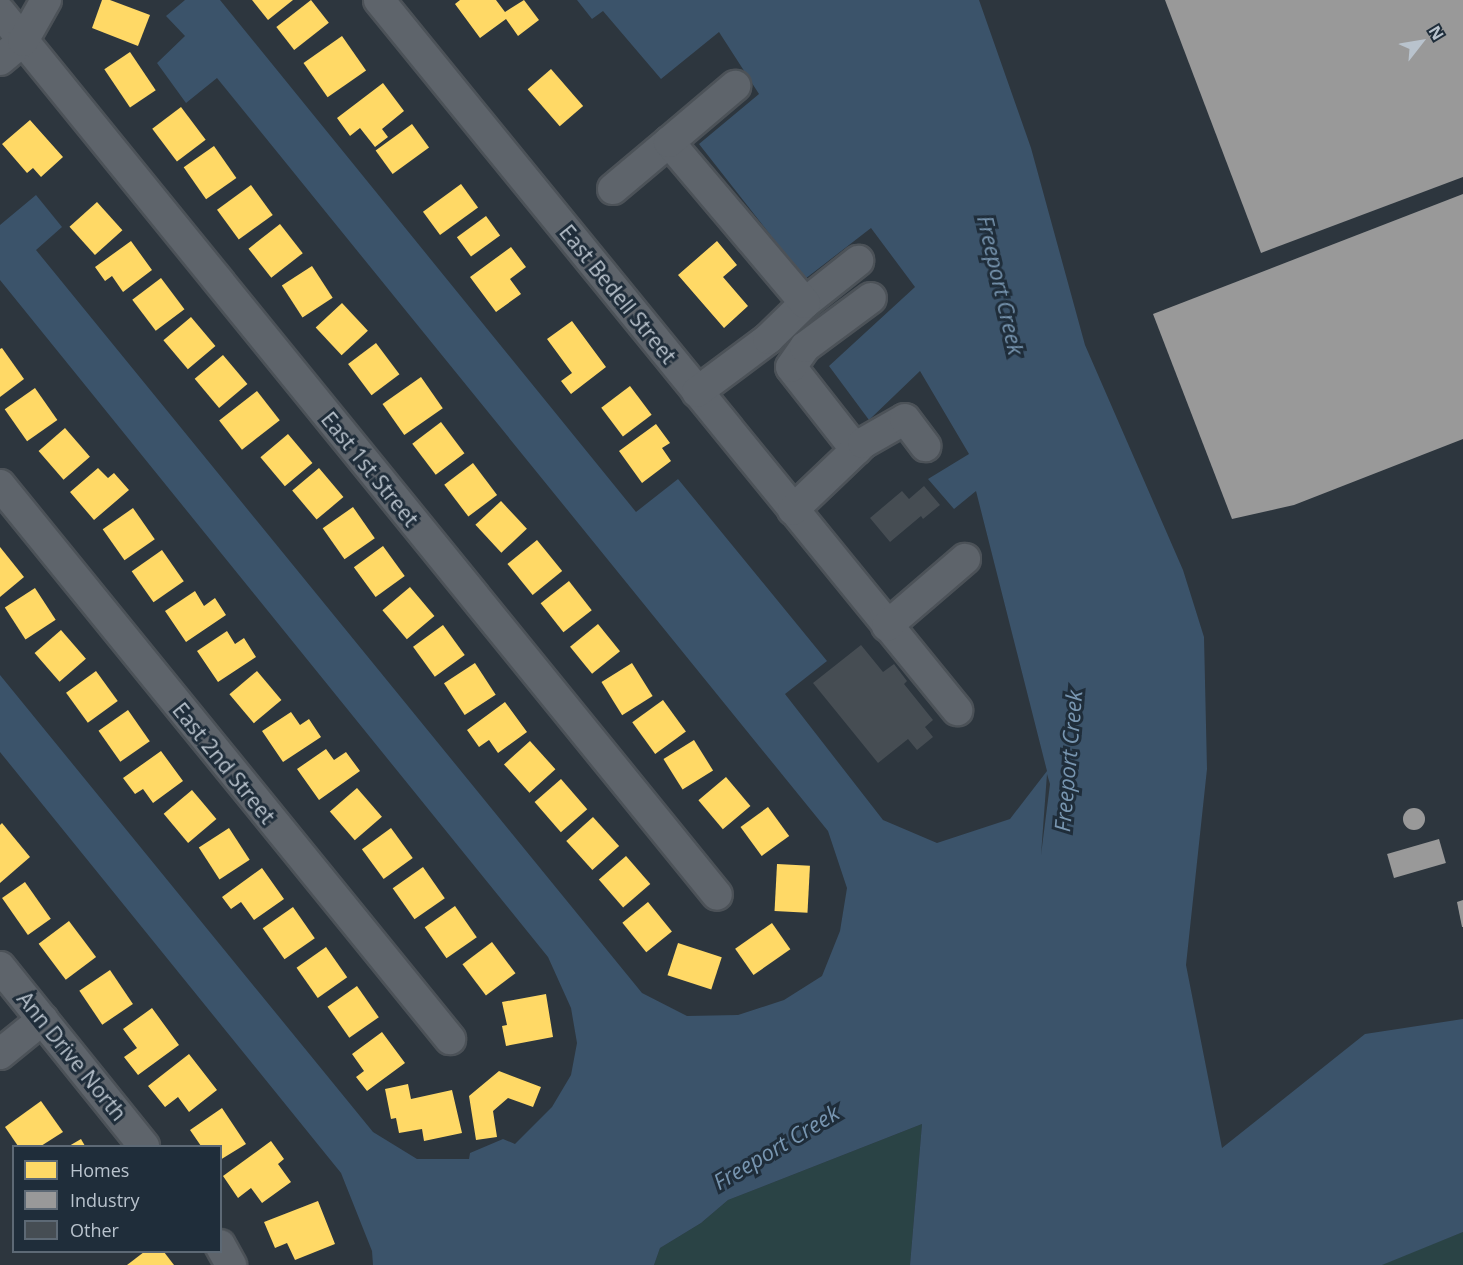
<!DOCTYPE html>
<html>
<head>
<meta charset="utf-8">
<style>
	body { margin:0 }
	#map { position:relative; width:1463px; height:1265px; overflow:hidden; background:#2d363e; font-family:"Open Sans",sans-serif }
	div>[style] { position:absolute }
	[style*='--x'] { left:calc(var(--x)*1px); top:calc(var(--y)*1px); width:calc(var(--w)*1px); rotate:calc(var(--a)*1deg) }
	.green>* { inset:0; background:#2a4345 }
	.water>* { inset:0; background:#3b536a }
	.homes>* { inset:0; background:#ffd966; transform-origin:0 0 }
	.industry>* { inset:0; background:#999; transform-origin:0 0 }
	.round { border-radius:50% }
	.building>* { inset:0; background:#464d53 }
	.roads { filter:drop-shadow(2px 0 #4c5258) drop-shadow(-2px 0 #4c5258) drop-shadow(0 2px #4c5258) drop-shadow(0 -2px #4c5258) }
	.minor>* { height:30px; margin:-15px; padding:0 15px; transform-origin:15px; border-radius:15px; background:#5e646b }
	span { translate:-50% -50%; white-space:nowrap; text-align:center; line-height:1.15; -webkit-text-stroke:6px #1f2d3a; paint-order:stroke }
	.street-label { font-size:21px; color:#b9c3cd }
	.water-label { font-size:22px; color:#7896b1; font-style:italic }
	.legend { position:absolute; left:12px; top:1145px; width:210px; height:108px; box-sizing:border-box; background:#1f2d3a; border:2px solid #5d6975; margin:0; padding:8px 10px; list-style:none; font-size:18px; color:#b9c3cd }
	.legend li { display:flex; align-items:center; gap:12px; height:30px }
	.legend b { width:30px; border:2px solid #5d6975 }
	.north { position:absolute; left:1391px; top:12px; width:60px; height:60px; -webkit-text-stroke:4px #1f2d3a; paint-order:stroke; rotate:59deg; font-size:16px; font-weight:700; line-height:24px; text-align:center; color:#b9c3cd }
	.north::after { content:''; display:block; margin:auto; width:21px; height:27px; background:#b9c3cd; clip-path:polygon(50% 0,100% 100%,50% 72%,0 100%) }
</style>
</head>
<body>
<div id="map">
	<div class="green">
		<div style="clip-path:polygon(922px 1124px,910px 1265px,654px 1265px,660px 1248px,701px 1223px,728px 1200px)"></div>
		<div style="clip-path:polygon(1463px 1232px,1463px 1265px,1382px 1265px,1384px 1263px)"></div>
	</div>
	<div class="water">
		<div style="clip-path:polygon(evenodd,185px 0,220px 0,636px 512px,678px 479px,827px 661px,785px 694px,883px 820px,937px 843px,1010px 819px,1047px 771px,976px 491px,954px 509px,928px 479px,969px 454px,920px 371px,869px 420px,829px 366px,915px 287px,871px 228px,805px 279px,699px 144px,759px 94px,719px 32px,661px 79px,603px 11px,592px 19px,577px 0,979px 0,1031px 148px,1085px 345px,1183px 570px,1204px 637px,1207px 769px,1186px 965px,1222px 1148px,1365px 1034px,1463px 1019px,1463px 1232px,1382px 1265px,910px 1265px,922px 1124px,728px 1200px,701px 1223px,660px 1248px,654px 1265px,373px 1265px,372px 1251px,341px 1173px,0 752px,0 675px,373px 1132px,417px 1159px,469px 1159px,470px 1153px,503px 1139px,515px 1144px,552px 1107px,571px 1075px,577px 1043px,571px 1008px,548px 957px,0 280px,0 225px,36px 195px,62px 227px,36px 250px,642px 993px,687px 1016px,738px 1015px,784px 1000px,822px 976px,840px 931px,847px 888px,828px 831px,217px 78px,186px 103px,157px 63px,185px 36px,166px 16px,185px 0,1047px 774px,1050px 784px,1041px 855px,1047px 774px)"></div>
	</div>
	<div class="homes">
		<div style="clip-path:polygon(102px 0,110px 0,150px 15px,138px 46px,92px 28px)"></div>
		<div style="clip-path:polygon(252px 0,293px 0,268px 20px)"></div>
		<div style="left:311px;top:0;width:29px;height:44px;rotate:52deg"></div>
		<div style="clip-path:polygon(460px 0,496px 0,505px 12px,524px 0,539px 20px,518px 36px,506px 19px,480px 38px,455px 4px)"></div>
		<div style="left:342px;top:36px;width:42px;height:47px;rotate:55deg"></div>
		<div style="left:130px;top:52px;width:46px;height:31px;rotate:56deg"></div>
		<div style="left:551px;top:69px;width:49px;height:31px;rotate:49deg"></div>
		<div style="clip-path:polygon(383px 83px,404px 111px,382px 129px,388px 137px,375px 147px,360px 128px,350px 136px,337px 118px)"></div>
		<div style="left:181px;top:107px;width:41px;height:36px;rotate:53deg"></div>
		<div style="clip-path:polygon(30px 120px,63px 157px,41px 177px,33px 168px,27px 173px,2px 144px)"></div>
		<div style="left:412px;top:124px;width:29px;height:45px;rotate:54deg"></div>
		<div style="left:214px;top:146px;width:39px;height:37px;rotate:55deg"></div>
		<div style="left:461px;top:184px;width:29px;height:47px;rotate:54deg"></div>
		<div style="left:251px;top:185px;width:37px;height:42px;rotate:54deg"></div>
		<div style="left:97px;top:202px;width:38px;height:37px;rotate:48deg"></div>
		<div style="left:486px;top:216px;width:24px;height:36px;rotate:54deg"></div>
		<div style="left:280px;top:224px;width:37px;height:40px;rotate:52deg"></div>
		<div style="clip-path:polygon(131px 241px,152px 270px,123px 292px,112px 276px,105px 281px,95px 267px)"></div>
		<div style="clip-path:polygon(717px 241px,737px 265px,723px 277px,748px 306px,724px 328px,678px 275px)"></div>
		<div style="clip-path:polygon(511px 247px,526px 267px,510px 279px,521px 294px,496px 312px,470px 277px)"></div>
		<div style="left:312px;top:266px;width:38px;height:36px;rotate:57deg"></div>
		<div style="left:161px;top:278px;width:39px;height:36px;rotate:53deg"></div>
		<div style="left:342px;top:303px;width:38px;height:36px;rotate:47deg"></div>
		<div style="left:191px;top:317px;width:38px;height:36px;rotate:50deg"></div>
		<div style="clip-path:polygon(572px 321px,606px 367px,571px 394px,561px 381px,572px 373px,547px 339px)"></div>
		<div style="left:376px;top:343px;width:39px;height:35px;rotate:53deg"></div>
		<div style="clip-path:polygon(2px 348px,24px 379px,0 397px,0 349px)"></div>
		<div style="left:223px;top:355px;width:38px;height:37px;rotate:50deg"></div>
		<div style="left:421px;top:377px;width:38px;height:47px;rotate:55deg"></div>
		<div style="left:630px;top:386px;width:36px;height:36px;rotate:53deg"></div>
		<div style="left:35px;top:388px;width:39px;height:37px;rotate:55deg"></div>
		<div style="left:257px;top:391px;width:37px;height:48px;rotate:52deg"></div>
		<div style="left:441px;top:422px;width:39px;height:36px;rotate:53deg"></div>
		<div style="clip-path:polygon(656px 424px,670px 443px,662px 448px,671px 461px,642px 483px,619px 451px)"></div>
		<div style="left:65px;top:428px;width:38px;height:35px;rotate:49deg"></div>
		<div style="left:288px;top:434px;width:38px;height:36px;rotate:50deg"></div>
		<div style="left:473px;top:463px;width:40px;height:36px;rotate:53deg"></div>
		<div style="clip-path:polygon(98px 468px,108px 478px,114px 473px,129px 490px,94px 520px,70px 492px)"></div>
		<div style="left:319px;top:468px;width:38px;height:35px;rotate:50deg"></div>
		<div style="left:501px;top:501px;width:38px;height:35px;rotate:47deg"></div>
		<div style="left:353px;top:507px;width:38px;height:37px;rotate:55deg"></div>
		<div style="left:133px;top:508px;width:38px;height:37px;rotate:55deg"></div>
		<div style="left:537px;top:540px;width:40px;height:38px;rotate:51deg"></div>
		<div style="left:383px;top:546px;width:37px;height:36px;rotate:54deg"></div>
		<div style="clip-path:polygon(0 547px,24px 577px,0 597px)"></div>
		<div style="left:162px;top:550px;width:38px;height:37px;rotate:55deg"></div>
		<div style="left:569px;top:581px;width:37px;height:36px;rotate:52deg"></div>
		<div style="left:410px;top:587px;width:38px;height:36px;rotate:50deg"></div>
		<div style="left:35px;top:588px;width:38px;height:36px;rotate:57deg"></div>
		<div style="clip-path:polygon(195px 591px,204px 606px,215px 598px,226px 615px,186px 642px,165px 611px)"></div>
		<div style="left:598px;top:624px;width:35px;height:36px;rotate:51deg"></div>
		<div style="left:443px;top:625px;width:37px;height:37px;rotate:54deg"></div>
		<div style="left:61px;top:630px;width:38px;height:35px;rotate:49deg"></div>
		<div style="clip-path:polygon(227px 631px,235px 644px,244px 638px,256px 657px,218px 682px,197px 651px)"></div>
		<div style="left:475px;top:663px;width:38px;height:37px;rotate:57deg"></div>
		<div style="left:632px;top:663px;width:39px;height:36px;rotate:58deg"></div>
		<div style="left:96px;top:671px;width:37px;height:37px;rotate:54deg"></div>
		<div style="left:257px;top:671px;width:38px;height:36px;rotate:50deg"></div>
		<div style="left:663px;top:700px;width:39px;height:38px;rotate:54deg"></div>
		<div style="clip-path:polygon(505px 702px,527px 732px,498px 753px,489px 740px,479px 747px,467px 730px)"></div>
		<div style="left:128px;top:710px;width:38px;height:36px;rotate:55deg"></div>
		<div style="clip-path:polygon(291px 712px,300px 725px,309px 719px,321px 737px,283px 762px,262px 731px)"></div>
		<div style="left:694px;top:740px;width:36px;height:36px;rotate:58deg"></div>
		<div style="left:530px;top:741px;width:38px;height:35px;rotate:48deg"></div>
		<div style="clip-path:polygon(326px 749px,334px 760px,346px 752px,360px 771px,319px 800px,297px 769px)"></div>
		<div style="clip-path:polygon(161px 751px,183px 781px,153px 803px,143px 789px,135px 794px,123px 778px)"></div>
		<div style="left:726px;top:777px;width:38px;height:36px;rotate:50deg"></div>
		<div style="left:561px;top:779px;width:40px;height:35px;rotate:49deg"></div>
		<div style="left:357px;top:788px;width:38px;height:36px;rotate:49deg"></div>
		<div style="left:192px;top:790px;width:38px;height:37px;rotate:50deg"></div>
		<div style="left:768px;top:807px;width:36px;height:34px;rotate:54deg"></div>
		<div style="left:593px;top:817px;width:39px;height:36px;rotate:48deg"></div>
		<div style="clip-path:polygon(2px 823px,30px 857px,0 883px,0 825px)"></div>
		<div style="left:229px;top:828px;width:38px;height:36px;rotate:57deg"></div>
		<div style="left:391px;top:828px;width:37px;height:36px;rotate:54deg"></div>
		<div style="left:626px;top:856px;width:37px;height:36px;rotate:49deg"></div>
		<div style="left:777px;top:864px;width:33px;height:47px;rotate:3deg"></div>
		<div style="left:423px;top:867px;width:38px;height:37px;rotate:55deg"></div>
		<div style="clip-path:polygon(262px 868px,284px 899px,254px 920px,241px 902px,231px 909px,222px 897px)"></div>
		<div style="left:25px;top:882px;width:45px;height:28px;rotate:55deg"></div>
		<div style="left:648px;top:902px;width:38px;height:33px;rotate:51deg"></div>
		<div style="left:455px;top:906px;width:38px;height:37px;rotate:55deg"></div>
		<div style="left:293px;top:907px;width:38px;height:37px;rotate:55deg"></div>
		<div style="left:69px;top:921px;width:45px;height:38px;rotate:53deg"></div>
		<div style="left:772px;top:923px;width:32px;height:45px;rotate:55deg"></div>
		<div style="left:492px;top:942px;width:39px;height:37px;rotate:53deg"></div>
		<div style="left:678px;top:943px;width:46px;height:34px;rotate:18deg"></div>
		<div style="left:326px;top:947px;width:37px;height:36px;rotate:55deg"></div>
		<div style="left:110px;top:970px;width:41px;height:37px;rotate:56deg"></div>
		<div style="left:357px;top:986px;width:38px;height:36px;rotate:55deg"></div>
		<div style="clip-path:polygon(546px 994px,553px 1037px,506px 1046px,502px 1026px,507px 1025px,502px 1002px)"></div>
		<div style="clip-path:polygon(152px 1008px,179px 1045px,138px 1075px,124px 1057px,137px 1048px,123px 1029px)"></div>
		<div style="clip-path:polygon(382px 1032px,405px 1063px,367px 1091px,356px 1077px,364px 1071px,352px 1054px)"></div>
		<div style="clip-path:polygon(189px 1054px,217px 1090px,189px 1112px,178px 1097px,165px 1107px,148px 1086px)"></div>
		<div style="clip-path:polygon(499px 1071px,541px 1087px,533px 1107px,508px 1098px,493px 1111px,497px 1137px,476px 1140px,469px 1096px)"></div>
		<div style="clip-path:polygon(408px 1084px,411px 1099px,452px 1090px,462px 1133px,424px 1141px,422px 1129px,399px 1133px,396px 1118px,391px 1119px,385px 1089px)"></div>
		<div style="clip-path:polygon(41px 1101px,63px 1132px,41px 1146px,18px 1146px,5px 1127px)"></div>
		<div style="clip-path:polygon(222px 1108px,246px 1144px,220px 1160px,220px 1146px,201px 1146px,190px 1130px)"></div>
		<div style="clip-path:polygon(81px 1139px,85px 1146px,69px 1146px)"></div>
		<div style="clip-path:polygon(271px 1141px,284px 1159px,278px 1164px,291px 1182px,262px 1203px,251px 1188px,238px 1198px,223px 1176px)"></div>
		<div style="clip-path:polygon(318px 1201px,335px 1244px,295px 1260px,287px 1243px,275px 1248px,264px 1222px)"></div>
		<div style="clip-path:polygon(144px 1252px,164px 1252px,174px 1265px,127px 1265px)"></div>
	</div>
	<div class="industry">
		<div style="clip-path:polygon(1165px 0,1463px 0,1463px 177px,1261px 253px)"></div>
		<div style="clip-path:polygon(1463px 194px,1463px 439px,1294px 505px,1232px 519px,1153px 314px)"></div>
		<div class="round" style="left:1403px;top:808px;width:22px;height:22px"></div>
		<div style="left:1439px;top:839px;width:25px;height:54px;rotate:74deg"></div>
		<div style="clip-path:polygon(1463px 900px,1463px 927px,1462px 927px,1457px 902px)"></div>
	</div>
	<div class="building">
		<div style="clip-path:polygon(924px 486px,940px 505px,923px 519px,921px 516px,890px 542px,870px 518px,902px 491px,909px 499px)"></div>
		<div style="clip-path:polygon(861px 645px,883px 672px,894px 664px,907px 681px,904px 684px,933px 720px,925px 727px,933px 737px,917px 750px,908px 739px,878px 763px,813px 683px)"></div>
	</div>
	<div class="roads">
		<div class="minor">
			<div style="--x:379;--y:0;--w:916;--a:50.85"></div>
			<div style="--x:0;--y:12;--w:1137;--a:50.92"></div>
			<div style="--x:0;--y:60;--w:30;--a:-40"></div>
			<div style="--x:23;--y:41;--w:47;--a:-60.7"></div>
			<div style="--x:613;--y:189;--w:73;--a:-40"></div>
			<div style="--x:805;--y:303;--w:68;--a:-38.4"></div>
			<div style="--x:697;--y:392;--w:89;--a:-36.7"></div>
			<div style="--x:768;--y:339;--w:52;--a:-44.2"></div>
			<div style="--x:805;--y:303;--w:211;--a:-130.2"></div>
			<div style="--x:669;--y:142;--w:87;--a:-40.3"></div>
			<div style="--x:856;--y:450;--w:105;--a:-128.1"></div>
			<div style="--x:791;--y:367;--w:24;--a:-55"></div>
			<div style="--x:805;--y:347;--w:82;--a:-36.6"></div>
			<div style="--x:0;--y:485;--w:714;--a:50.91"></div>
			<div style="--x:793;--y:510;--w:97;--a:-43.7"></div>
			<div style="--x:863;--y:443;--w:48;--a:-29.7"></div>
			<div style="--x:905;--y:419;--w:34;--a:53"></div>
			<div style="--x:887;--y:626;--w:103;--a:-40.7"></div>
			<div style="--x:0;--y:967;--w:230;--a:51.2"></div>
			<div style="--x:0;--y:1054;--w:55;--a:-39.1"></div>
			<div style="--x:220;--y:1245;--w:23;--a:61"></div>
		</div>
	</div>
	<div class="street-label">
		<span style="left:618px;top:294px;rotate:51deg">East Bedell Street</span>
		<span style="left:370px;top:469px;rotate:51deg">East 1st Street</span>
		<span style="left:224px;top:763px;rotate:51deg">East 2nd Street</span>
		<span style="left:72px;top:1056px;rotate:51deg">Ann Drive North</span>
	</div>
	<div class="water-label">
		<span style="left:1001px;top:285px;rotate:77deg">Freeport Creek</span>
		<span style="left:1068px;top:761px;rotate:-85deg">Freeport Creek</span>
		<span style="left:776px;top:1147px;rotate:-31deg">Freeport Creek</span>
	</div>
	<ul class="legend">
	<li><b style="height:16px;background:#ffd966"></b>Homes</li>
	<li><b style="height:16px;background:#999"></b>Industry</li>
	<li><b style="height:16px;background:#464d53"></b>Other</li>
	</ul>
	<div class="north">N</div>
</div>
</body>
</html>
